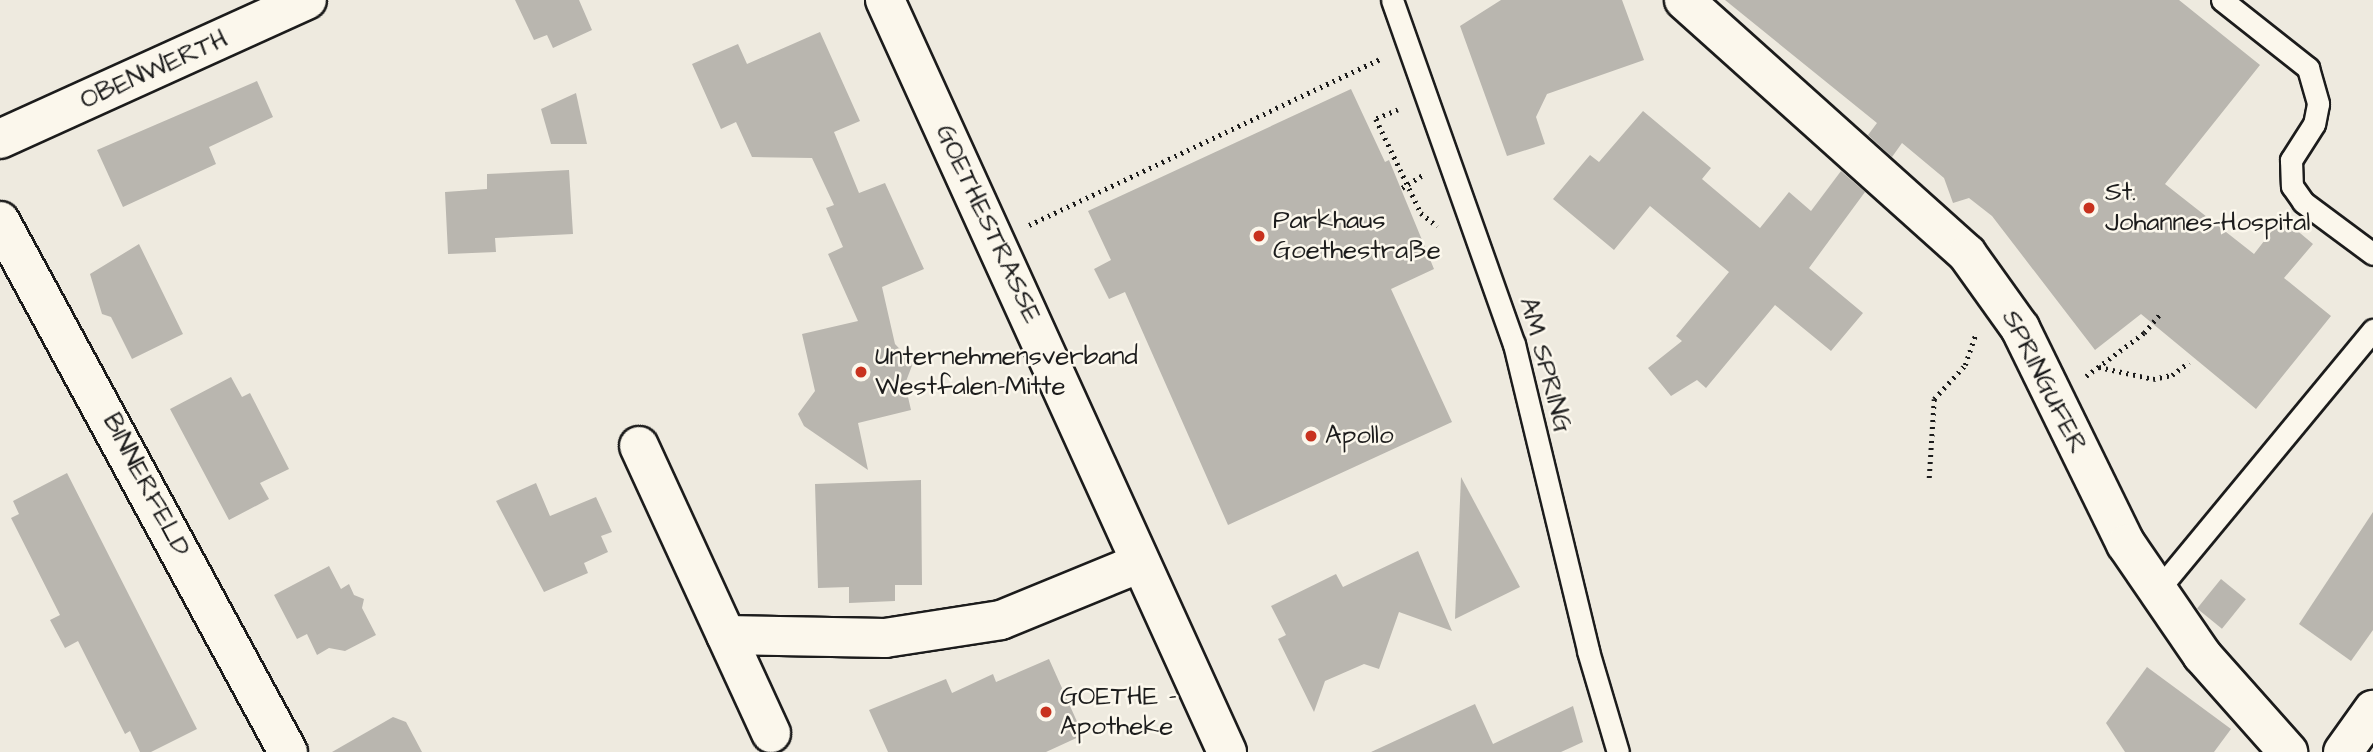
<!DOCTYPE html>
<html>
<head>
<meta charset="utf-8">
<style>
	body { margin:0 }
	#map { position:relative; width:2373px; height:752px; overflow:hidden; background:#eeeadf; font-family:"Architects Daughter",sans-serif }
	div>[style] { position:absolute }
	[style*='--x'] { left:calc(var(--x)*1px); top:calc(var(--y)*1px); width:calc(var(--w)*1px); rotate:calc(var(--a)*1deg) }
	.building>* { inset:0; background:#b9b6af; transform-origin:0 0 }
	.path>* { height:4.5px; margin-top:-2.25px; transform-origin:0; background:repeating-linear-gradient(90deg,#1c1c1c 0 2px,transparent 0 7px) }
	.roads { filter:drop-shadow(2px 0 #1c1c1c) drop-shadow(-2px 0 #1c1c1c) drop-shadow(0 2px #1c1c1c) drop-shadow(0 -2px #1c1c1c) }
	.lane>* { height:21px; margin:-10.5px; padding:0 10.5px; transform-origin:10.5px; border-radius:10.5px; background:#fbf7ec }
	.street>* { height:38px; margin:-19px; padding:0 19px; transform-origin:19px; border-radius:19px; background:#fbf7ec }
	.secondary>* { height:38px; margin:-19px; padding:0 19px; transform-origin:19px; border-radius:19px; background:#fbf7ec }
	.dots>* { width:19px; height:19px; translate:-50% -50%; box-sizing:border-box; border:4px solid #fbf7ec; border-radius:50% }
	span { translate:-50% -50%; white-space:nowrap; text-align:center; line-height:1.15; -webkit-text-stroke:5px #fbf7ec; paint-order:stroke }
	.street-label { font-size:26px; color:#1c1c1c }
	.poi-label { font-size:26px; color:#1c1c1c }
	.left { translate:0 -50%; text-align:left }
</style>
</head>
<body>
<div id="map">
	<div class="building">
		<div style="clip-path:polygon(515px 0,579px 0,592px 30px,553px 48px,547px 35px,534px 40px)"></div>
		<div style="clip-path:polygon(1501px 0,1622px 0,1644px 60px,1547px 94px,1536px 117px,1545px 144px,1507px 156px,1460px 26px)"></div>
		<div style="clip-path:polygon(1725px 0,2179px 0,2260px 65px,2165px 184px,2254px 254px,2282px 218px,2313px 244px,2284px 278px,2331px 316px,2256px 409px,2141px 314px,2095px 350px,1992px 216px,1969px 198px,1953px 203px,1944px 178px,1902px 143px,1892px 157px,1868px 135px,1877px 123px)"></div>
		<div style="clip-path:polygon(820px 32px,860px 121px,834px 132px,859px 193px,885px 183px,924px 269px,882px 287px,895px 344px,913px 363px,905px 384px,911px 410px,858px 423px,868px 470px,804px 426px,798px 414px,815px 391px,802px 334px,858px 321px,828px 254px,843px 247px,826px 208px,834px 205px,812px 158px,752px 157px,736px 122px,721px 129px,692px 64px,738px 44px,747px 64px)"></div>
		<div style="clip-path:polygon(257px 81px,273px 117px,209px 147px,216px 164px,123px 207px,97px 150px)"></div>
		<div style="clip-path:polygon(1351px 89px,1385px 162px,1389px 160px,1434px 269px,1391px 289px,1452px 422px,1228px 525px,1125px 292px,1109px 299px,1094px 269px,1111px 260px,1088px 211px)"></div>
		<div style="clip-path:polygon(576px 93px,587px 144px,551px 144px,541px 109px)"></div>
		<div style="clip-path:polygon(1643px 111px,1711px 168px,1702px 179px,1760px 228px,1789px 192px,1811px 211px,1841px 171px,1865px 192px,1809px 268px,1863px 313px,1831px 351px,1775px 305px,1706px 388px,1697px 380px,1671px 396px,1648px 368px,1682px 341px,1676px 336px,1729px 272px,1650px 206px,1614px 250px,1553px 199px,1590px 155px,1599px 162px)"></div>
		<div style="clip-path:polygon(569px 170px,573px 234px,495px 238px,496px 252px,448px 254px,445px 192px,487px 189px,487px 174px)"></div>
		<div style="clip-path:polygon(139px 244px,183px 334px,132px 359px,111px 317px,102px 314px,90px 274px)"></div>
		<div style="clip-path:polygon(231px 377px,242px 397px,250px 393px,289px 469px,260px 483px,269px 499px,229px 520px,170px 409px)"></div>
		<div style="clip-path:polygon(67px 473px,197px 729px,151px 752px,140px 752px,130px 731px,125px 734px,78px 641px,65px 648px,50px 620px,60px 615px,11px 518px,19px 514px,13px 501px)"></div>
		<div style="clip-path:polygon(1461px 477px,1520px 587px,1455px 619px)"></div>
		<div style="clip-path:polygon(921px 480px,922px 585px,895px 585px,895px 601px,849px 603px,849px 587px,818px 588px,815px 484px)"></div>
		<div style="clip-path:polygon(536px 483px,550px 516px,596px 497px,612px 532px,601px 536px,608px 552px,584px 563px,588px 573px,544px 592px,496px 501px)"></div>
		<div style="clip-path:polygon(2373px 512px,2373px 630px,2351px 661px,2299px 624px)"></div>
		<div style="clip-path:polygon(1418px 551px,1452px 631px,1399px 612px,1379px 669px,1364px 664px,1325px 681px,1314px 712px,1278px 639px,1286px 635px,1271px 606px,1336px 574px,1343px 587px)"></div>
		<div style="clip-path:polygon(329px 566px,341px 589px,349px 584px,354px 595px,364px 599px,362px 608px,376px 635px,345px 651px,329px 648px,317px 655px,307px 634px,297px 639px,274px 595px)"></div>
		<div style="left:2221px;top:579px;width:32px;height:38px;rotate:39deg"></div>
		<div style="clip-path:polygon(1049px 659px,1083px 735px,1046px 752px,888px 752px,869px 710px,946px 679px,952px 693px,993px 674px,996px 682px)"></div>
		<div style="clip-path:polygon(2147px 667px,2231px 729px,2214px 752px,2125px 752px,2106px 723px)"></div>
		<div style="clip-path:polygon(1475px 704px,1493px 744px,1573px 706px,1583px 742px,1561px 752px,1371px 752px)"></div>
		<div style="clip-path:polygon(393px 717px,406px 722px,422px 752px,332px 752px)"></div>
	</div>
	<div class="path">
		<div style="--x:1398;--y:110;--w:24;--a:158"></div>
		<div style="--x:1376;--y:119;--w:104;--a:64.4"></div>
		<div style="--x:1421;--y:213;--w:21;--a:39"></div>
		<div style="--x:1402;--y:188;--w:25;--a:-32"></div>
		<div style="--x:1029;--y:225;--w:391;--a:-25.3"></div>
		<div style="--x:2099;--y:367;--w:55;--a:12.5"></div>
		<div style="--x:2153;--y:379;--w:19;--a:-12"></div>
		<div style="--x:2172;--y:375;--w:21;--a:-37"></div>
		<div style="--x:2086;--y:376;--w:72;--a:-36.6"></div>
		<div style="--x:2144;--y:333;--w:26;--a:-50"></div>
		<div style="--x:1929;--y:478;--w:79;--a:-86.4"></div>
		<div style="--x:1934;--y:399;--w:46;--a:-47.6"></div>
		<div style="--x:1965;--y:365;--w:31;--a:-71"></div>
	</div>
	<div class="roads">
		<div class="lane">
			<div style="--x:1392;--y:0;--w:365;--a:70.5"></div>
			<div style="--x:1514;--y:344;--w:316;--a:76.4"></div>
			<div style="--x:1588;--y:651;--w:105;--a:73.5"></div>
			<div style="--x:2222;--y:0;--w:110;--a:38.3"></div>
			<div style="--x:2308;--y:68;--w:37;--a:74"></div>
			<div style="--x:2318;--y:104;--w:20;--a:101"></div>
			<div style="--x:2314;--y:124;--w:43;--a:122.6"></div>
			<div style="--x:2291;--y:160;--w:26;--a:88"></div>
			<div style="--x:2292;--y:186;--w:19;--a:55"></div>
			<div style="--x:2303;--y:202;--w:87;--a:36.6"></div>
			<div style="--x:2157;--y:591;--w:339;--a:-50.4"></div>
		</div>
		<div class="street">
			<div style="--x:1684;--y:0;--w:380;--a:41.9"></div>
			<div style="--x:1967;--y:254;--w:91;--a:54.4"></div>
			<div style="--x:2020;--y:328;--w:241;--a:63.9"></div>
			<div style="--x:2126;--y:544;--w:135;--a:55.6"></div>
			<div style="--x:2202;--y:655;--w:130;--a:48.4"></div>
			<div style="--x:0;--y:139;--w:337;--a:-24.4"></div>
			<div style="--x:0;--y:221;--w:604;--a:61.53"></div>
			<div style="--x:639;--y:446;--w:316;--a:65.3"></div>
			<div style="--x:726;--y:635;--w:159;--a:1.1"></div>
			<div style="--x:885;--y:638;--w:117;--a:-8.8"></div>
			<div style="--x:1001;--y:620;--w:150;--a:-22.3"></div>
			<div style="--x:2343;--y:752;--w:52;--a:-54.5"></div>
		</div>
		<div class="secondary">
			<div style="--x:885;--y:0;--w:826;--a:65.54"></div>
		</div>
	</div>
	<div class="dots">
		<div style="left:2089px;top:208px;background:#c8321e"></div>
		<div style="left:1259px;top:236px;background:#c8321e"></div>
		<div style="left:861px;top:372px;background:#c8321e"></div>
		<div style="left:1311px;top:436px;background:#c8321e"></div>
		<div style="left:1046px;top:712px;background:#c8321e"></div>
	</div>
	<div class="street-label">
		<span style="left:154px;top:70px;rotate:-24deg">OBENWERTH</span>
		<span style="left:988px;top:224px;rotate:65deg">GOETHESTRASSE</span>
		<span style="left:1545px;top:365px;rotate:75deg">AM SPRING</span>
		<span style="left:2044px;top:382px;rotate:63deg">SPRINGUFER</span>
		<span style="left:146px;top:485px;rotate:62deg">BINNERFELD</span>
	</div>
	<div class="poi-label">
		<span class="left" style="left:2105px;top:208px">St.<br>Johannes-Hospital</span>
		<span class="left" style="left:1273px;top:236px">Parkhaus<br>Goethestraße</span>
		<span class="left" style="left:875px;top:372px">Unternehmensverband<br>Westfalen-Mitte</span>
		<span class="left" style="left:1325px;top:436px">Apollo</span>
		<span class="left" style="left:1060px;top:712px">GOETHE -<br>Apotheke</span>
	</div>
</div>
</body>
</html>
